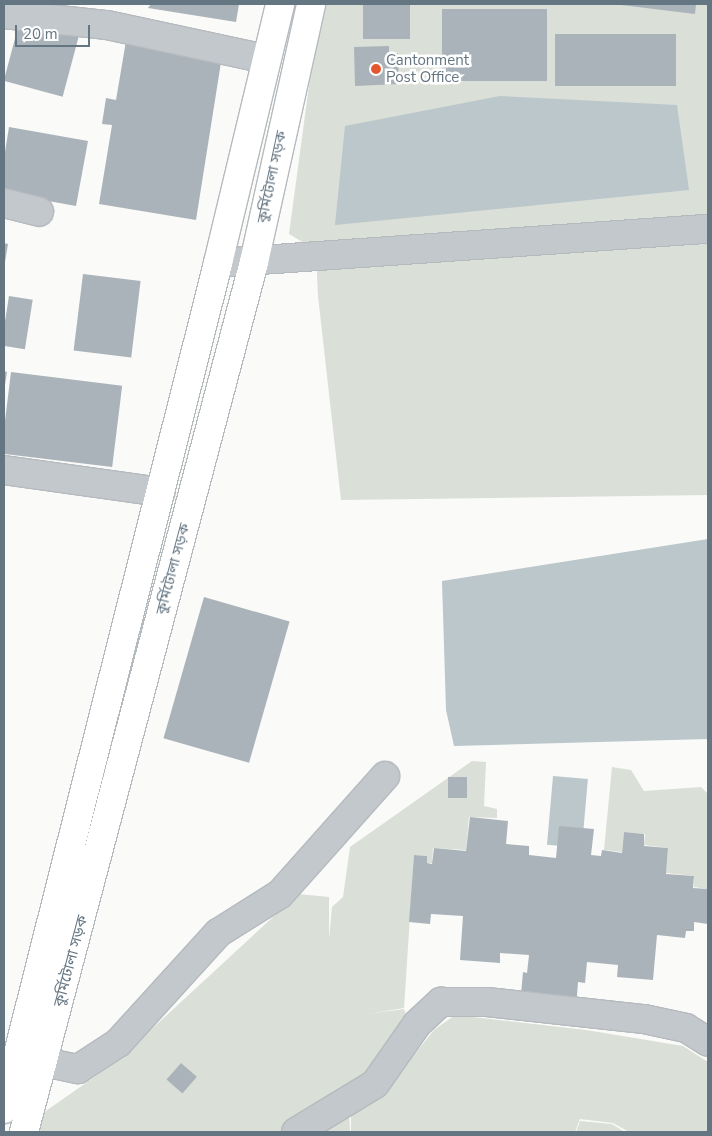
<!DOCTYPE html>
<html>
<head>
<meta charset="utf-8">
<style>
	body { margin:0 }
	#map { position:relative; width:712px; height:1136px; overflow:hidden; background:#fafaf8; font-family:"Nunito Sans","Noto Sans Bengali",sans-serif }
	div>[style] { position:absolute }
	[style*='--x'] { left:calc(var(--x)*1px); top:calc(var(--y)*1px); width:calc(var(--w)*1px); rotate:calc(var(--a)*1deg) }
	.green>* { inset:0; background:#dadfd7 }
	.water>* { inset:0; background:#bbc7cb; transform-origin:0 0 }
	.building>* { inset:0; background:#aab3b9; transform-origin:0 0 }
	.roads { filter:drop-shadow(1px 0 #b5babe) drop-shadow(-1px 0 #b5babe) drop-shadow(0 1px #b5babe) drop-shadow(0 -1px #b5babe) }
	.minor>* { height:28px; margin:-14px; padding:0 14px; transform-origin:14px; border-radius:14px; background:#c3c8cc }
	.major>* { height:28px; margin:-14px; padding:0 14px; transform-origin:14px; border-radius:14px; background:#fff }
	.dots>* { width:14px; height:14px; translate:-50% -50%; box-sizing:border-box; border:2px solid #fff; border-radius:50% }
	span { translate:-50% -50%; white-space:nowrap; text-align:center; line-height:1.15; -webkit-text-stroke:5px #fff; paint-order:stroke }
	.poi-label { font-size:15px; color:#657683 }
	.left { translate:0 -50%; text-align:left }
	.street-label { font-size:15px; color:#657683 }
	.frame { position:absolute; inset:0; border:5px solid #657683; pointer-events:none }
	.scale { position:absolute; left:15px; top:25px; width:75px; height:22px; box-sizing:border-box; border:2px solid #657683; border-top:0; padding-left:6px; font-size:15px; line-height:18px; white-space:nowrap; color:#657683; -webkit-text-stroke:4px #fff; paint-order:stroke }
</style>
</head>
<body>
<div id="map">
	<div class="green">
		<div style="clip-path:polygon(320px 4px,708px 4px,708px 495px,341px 500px,318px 296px,316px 250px,289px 234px)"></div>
		<div style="clip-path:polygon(472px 761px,486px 762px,484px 806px,497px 809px,497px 818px,469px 817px,466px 850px,433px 848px,432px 863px,427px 863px,427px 856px,414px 855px,404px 1008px,367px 1014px,404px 1009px,409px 1024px,376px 1063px,348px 1086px,350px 1132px,36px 1132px,43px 1113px,116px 1062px,298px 894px,329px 897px,329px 939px,332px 907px,343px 897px,350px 847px)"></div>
		<div style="clip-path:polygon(612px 767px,631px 770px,644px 791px,701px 787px,708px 794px,708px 889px,694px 887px,694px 876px,666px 873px,668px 848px,644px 845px,645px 834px,624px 832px,622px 852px,604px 850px)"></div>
		<div style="clip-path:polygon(455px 1015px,586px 1030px,683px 1046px,708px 1062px,708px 1132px,629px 1132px,613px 1123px,580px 1119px,575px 1132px,351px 1132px,351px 1112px,400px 1072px,434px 1030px)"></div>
		<div style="clip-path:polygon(580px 1121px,612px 1124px,625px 1132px,576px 1132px)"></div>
	</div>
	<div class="water">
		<div style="clip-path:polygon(500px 96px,677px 105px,689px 190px,335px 225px,345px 126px)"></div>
		<div style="clip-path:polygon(708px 539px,708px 739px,454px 746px,446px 710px,442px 581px)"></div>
		<div style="left:553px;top:776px;width:35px;height:69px;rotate:5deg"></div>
	</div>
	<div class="building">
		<div style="clip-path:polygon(151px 4px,239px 4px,236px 22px,148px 8px)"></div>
		<div style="left:363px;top:4px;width:47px;height:35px"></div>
		<div style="clip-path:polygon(613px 4px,696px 4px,695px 14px)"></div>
		<div style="left:442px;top:9px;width:105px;height:72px"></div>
		<div style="left:20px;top:20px;width:61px;height:63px;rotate:15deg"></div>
		<div style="left:555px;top:34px;width:121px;height:52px"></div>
		<div style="clip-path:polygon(126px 41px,222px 56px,196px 220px,99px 204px,112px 125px,102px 124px,106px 98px,116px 100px)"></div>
		<div style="clip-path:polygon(389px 46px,389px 53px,398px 53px,399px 84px,355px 86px,354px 47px)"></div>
		<div style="clip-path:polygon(9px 127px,88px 141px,76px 206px,4px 193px,4px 158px)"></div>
		<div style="clip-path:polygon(4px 243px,8px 244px,5px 262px,4px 262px)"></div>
		<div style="left:83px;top:274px;width:58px;height:77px;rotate:7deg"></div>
		<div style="left:9px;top:296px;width:24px;height:50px;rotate:9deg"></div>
		<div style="clip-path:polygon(4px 371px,7px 372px,5px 385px,4px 385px)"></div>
		<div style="left:11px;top:372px;width:112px;height:82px;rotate:7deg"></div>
		<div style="left:204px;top:597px;width:89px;height:147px;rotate:16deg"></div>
		<div style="left:448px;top:777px;width:19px;height:21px"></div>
		<div style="clip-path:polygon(470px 817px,508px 821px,506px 844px,529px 846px,529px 855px,556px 858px,559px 826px,594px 829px,591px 855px,601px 856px,602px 850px,622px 853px,624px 832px,644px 834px,644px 846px,668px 848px,666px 874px,694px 876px,693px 888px,708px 889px,708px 924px,694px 922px,694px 931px,686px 931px,685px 938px,657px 935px,653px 980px,617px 977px,618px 965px,587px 962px,585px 983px,578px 982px,575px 1021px,519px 1016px,523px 972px,527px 973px,529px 955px,500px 953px,500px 963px,460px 960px,463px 916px,431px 914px,430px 924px,409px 922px,414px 855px,427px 856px,427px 863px,432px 864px,434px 848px,466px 851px)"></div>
		<div style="left:181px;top:1063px;width:21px;height:22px;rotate:41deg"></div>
	</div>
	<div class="roads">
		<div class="minor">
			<div style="--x:4;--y:14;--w:104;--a:6.1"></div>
			<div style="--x:107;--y:25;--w:163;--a:12.1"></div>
			<div style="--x:4;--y:203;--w:36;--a:14"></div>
			<div style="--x:218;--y:263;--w:491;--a:-4"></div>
			<div style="--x:4;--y:470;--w:158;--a:8"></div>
			<div style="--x:23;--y:1049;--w:25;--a:32"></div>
			<div style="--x:44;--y:1062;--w:35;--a:12"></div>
			<div style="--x:78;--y:1069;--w:48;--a:-33"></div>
			<div style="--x:118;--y:1043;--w:149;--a:-47.7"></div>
			<div style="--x:218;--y:933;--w:73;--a:-32.2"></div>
			<div style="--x:280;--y:894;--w:158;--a:-48.3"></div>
			<div style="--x:296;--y:1132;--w:92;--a:-31.3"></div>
			<div style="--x:375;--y:1084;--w:73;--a:-55"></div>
			<div style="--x:417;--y:1024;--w:33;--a:-43"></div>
			<div style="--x:441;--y:1002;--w:46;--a:0"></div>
			<div style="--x:487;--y:1002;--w:158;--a:6.2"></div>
			<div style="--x:644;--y:1019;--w:43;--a:12.1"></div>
			<div style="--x:686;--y:1028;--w:26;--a:32"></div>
		</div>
		<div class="major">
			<div style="--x:4;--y:1109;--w:873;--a:-75.8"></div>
			<div style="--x:218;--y:263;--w:266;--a:-76.5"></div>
			<div style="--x:24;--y:1132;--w:900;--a:-75.19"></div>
			<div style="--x:254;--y:262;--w:264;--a:-77.5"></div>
		</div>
	</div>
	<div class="dots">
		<div style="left:376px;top:69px;background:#e4572e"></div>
	</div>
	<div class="poi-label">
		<span class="left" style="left:386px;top:69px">Cantonment<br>Post Office</span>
	</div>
	<div class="street-label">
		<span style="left:272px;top:177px;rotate:-78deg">কুর্মিটোলা সড়ক</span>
		<span style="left:173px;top:569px;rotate:-75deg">কুর্মিটোলা সড়ক</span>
		<span style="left:71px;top:961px;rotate:-75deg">কুর্মিটোলা সড়ক</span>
	</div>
	<div class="frame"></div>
	<div class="scale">20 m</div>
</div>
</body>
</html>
